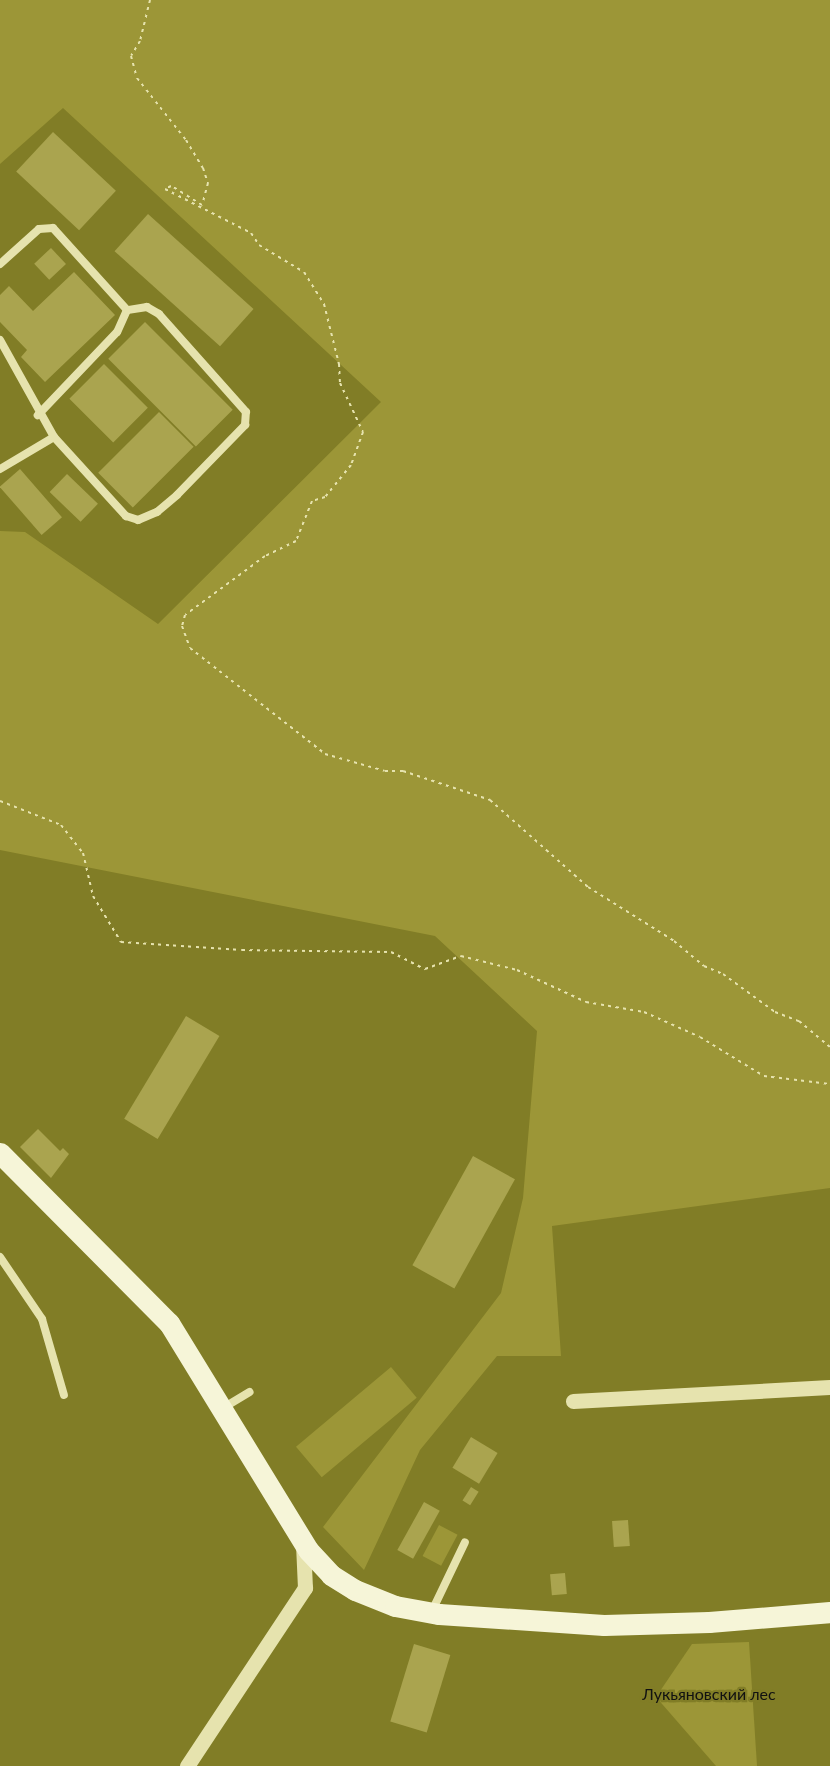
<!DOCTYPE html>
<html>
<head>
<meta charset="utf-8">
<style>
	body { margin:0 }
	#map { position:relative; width:830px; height:1766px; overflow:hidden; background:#817d26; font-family:Lato,sans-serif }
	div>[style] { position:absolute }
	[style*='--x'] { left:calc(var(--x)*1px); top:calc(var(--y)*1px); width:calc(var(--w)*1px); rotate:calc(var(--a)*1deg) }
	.green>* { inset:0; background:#9c9637; transform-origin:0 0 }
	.building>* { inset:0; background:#aaa44f; transform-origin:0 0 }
	.path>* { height:2px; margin-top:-1px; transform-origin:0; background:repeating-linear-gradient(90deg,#e6e3ae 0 3px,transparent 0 7.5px) }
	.lane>* { height:8px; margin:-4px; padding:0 4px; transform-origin:4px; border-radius:4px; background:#e6e3ae }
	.street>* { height:15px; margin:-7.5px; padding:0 7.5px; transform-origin:7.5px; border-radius:7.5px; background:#e6e3ae }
	.secondary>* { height:21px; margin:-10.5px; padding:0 10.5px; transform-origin:10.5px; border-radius:10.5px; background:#f6f5d8 }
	span { translate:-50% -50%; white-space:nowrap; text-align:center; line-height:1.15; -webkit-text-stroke:4.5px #817d26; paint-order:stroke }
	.park-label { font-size:16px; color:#111 }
</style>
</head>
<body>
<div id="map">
	<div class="green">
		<div style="clip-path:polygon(0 0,830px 0,830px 1188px,552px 1226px,561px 1356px,497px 1356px,420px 1450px,364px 1570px,323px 1527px,501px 1293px,523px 1198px,537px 1031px,435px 936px,0 850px,0 531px,25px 532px,158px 624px,381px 402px,63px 108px,0 164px)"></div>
		<div style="left:391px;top:1367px;width:40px;height:124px;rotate:50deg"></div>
		<div style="left:439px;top:1525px;width:21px;height:35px;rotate:28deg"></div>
		<div style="clip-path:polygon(749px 1642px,757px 1766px,716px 1766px,656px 1697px,692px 1644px)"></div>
	</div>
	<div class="building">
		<div style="left:53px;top:132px;width:86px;height:54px;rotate:43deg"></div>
		<div style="left:148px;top:214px;width:142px;height:50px;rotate:42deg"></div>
		<div style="left:51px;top:248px;width:22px;height:23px;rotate:47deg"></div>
		<div style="clip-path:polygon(74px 272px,115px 315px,45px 382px,21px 357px,27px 350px,0 322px,0 295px,9px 286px,33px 311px)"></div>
		<div style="left:145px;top:322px;width:124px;height:52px;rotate:45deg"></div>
		<div style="left:104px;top:364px;width:62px;height:49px;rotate:45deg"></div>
		<div style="left:159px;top:412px;width:49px;height:86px;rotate:45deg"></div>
		<div style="left:20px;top:469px;width:64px;height:27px;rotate:49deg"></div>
		<div style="left:67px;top:474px;width:43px;height:25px;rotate:44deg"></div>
		<div style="left:186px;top:1016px;width:39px;height:120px;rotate:31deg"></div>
		<div style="clip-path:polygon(38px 1129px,60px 1151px,63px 1148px,69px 1154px,51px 1178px,20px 1147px)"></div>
		<div style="left:473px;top:1156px;width:48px;height:125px;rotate:29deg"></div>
		<div style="left:471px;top:1437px;width:31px;height:36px;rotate:31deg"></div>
		<div style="left:471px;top:1487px;width:9px;height:16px;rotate:32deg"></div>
		<div style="left:424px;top:1502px;width:18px;height:55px;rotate:29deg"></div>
		<div style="left:628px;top:1520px;width:26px;height:16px;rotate:86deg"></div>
		<div style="left:565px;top:1573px;width:21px;height:15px;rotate:85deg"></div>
		<div style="left:414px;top:1644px;width:38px;height:81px;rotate:17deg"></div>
	</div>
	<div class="path">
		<div style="--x:150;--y:0;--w:42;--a:103.7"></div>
		<div style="--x:140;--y:41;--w:17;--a:121"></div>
		<div style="--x:131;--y:56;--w:23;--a:75"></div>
		<div style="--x:137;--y:78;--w:79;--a:51.7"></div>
		<div style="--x:186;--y:140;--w:33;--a:59"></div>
		<div style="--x:203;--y:168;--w:16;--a:72"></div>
		<div style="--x:208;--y:183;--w:23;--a:105"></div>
		<div style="--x:202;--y:205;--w:36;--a:-148"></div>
		<div style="--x:171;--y:186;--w:7;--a:153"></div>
		<div style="--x:165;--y:189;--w:97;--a:27.1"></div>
		<div style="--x:251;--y:233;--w:14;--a:56"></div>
		<div style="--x:259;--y:245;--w:52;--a:31"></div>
		<div style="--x:304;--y:272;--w:38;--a:58"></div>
		<div style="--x:324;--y:304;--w:62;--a:76"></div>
		<div style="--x:339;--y:364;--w:19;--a:87"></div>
		<div style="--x:340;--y:383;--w:54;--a:64.9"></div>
		<div style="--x:363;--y:432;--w:35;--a:110"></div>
		<div style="--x:351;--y:465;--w:41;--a:129.1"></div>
		<div style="--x:325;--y:497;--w:14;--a:163"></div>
		<div style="--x:312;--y:501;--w:43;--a:111.8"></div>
		<div style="--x:296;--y:541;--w:34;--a:154"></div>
		<div style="--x:265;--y:556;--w:99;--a:143.6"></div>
		<div style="--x:185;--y:615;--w:11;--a:105"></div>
		<div style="--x:182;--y:626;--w:23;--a:70"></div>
		<div style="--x:190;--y:648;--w:172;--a:38.1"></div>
		<div style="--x:325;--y:754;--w:62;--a:15.8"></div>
		<div style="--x:385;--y:771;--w:18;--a:0"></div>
		<div style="--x:403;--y:771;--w:92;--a:18.4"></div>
		<div style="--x:490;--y:800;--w:131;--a:41.6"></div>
		<div style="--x:588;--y:887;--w:102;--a:32.1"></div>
		<div style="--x:674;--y:941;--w:39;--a:40"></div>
		<div style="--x:704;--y:966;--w:21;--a:23"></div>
		<div style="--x:723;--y:974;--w:64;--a:36.2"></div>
		<div style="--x:775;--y:1012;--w:26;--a:21"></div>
		<div style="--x:799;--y:1021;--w:40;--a:40"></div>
		<div style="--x:0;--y:801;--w:66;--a:21.5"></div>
		<div style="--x:61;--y:825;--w:36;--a:52"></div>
		<div style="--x:83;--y:853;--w:44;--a:76.9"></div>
		<div style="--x:93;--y:896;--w:54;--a:58.7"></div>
		<div style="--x:121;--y:942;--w:121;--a:3.8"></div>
		<div style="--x:242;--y:950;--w:149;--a:0.8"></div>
		<div style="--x:391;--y:952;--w:38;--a:27"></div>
		<div style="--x:425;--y:969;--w:38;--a:-20"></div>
		<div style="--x:461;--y:956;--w:58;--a:14"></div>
		<div style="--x:517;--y:970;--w:76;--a:24.9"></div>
		<div style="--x:586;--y:1002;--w:59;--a:9.8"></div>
		<div style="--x:644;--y:1012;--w:61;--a:24.1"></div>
		<div style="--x:700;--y:1037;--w:75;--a:31.4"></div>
		<div style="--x:764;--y:1076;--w:66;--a:6.9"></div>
	</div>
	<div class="lane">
		<div style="--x:0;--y:264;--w:52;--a:-41.9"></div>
		<div style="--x:39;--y:229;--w:14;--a:-4"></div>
		<div style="--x:53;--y:228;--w:110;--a:47.9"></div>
		<div style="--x:127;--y:310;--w:24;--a:114"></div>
		<div style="--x:117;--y:332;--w:115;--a:133.6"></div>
		<div style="--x:0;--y:340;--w:111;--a:60.9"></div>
		<div style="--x:54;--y:437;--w:63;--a:149.3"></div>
		<div style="--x:54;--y:437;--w:107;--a:47.7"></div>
		<div style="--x:126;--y:516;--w:13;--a:18"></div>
		<div style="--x:138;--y:520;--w:21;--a:-23"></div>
		<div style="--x:157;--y:512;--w:26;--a:-40"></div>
		<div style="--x:177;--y:495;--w:98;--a:-45.8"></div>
		<div style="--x:245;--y:425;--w:13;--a:-86"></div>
		<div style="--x:246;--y:412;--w:131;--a:-131.6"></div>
		<div style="--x:159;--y:314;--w:14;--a:-150"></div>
		<div style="--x:147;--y:307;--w:20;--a:171"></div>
		<div style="--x:0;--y:1257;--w:75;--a:55.9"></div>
		<div style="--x:42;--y:1319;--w:79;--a:73.9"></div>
		<div style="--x:223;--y:1408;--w:31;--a:-31"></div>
		<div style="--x:432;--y:1611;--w:76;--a:-64.4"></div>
	</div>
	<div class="street">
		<div style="--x:573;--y:1401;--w:257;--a:-3.1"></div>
		<div style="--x:187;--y:1766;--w:214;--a:-56.5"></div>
		<div style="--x:305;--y:1588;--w:44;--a:-92.6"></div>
	</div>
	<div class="secondary">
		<div style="--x:0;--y:1153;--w:240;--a:45.2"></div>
		<div style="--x:169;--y:1323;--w:266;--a:58.5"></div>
		<div style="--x:308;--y:1550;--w:34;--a:47"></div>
		<div style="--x:331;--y:1575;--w:28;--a:32"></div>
		<div style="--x:355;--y:1590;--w:43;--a:21.8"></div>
		<div style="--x:395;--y:1606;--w:45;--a:10.3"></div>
		<div style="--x:439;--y:1614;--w:165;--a:3.8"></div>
		<div style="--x:604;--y:1625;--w:105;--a:-1.6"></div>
		<div style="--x:709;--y:1622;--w:121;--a:-4.7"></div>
	</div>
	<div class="park-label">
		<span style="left:709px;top:1694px">Лукьяновский лес</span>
	</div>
</div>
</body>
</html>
